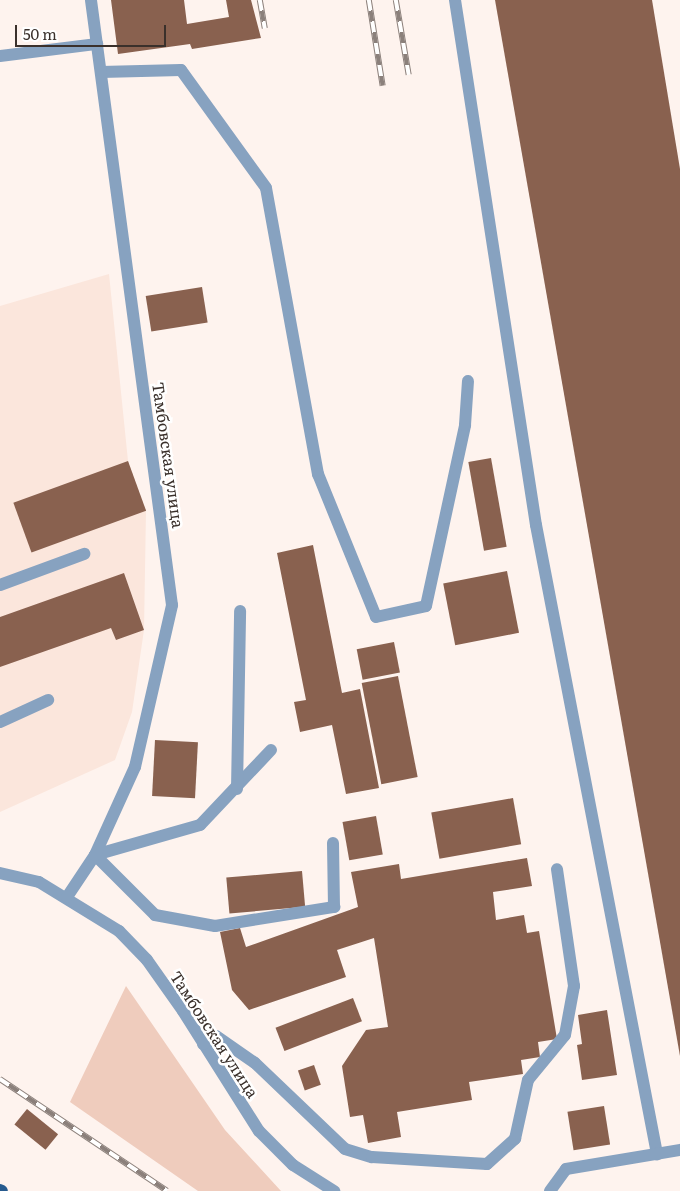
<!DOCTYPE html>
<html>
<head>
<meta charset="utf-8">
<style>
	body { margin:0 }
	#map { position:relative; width:680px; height:1191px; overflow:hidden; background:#fef3ee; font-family:Literata,serif }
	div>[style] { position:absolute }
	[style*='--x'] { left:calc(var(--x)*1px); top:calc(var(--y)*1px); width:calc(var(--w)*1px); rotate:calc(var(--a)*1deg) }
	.built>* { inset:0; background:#fbe6dc }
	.green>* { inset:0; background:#efccbd }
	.building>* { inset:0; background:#89614f; transform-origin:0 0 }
	.minor>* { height:12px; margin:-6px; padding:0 6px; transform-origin:6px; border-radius:6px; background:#87a2c0 }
	.major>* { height:12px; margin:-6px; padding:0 6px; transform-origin:6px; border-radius:6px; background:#275a8e }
	.rail>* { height:5.5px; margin-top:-2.75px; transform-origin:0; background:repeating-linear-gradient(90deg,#fff 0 11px,#8b807b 0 22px); box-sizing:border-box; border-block:1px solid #8b807b }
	span { translate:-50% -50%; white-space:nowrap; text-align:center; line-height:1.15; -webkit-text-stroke:5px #fff; paint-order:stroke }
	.street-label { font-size:16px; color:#3a302b }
	.scale { position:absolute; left:15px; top:25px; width:151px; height:22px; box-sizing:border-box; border:2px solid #3a302b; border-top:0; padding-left:6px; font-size:15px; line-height:18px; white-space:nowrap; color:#3a302b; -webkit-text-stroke:4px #fff; paint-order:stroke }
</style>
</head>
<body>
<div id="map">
	<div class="built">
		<div style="clip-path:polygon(109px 274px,128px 461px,146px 511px,144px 630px,132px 712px,115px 760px,0 812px,0 306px)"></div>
	</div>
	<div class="green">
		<div style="clip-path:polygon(126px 986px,225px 1130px,281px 1191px,198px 1191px,70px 1102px)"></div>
	</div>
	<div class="building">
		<div style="clip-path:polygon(111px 0,184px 0,187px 24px,229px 17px,226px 0,251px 0,261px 38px,192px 49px,190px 44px,118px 54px)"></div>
		<div style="clip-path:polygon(495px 0,652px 0,680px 169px,680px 1056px)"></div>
		<div style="left:202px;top:287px;width:36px;height:57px;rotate:81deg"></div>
		<div style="left:491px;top:458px;width:90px;height:23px;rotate:80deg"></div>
		<div style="left:128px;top:461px;width:53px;height:122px;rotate:70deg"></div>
		<div style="clip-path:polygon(313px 545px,342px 693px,360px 689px,379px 788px,346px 794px,332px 725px,300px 732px,294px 702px,306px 700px,277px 553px)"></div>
		<div style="left:507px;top:571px;width:63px;height:65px;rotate:79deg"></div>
		<div style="clip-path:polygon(124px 573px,144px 630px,116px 640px,111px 628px,0 667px,0 617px)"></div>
		<div style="left:394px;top:642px;width:31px;height:38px;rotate:79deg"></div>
		<div style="left:398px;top:676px;width:103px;height:37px;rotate:79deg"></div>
		<div style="left:155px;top:740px;width:43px;height:56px;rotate:3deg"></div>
		<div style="left:513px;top:798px;width:47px;height:83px;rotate:80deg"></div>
		<div style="left:376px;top:816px;width:39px;height:34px;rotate:80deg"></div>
		<div style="clip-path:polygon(527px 858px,532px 886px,493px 892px,496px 920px,524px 915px,527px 933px,539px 931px,557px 1039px,538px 1042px,540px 1057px,521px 1060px,523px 1074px,469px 1082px,472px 1100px,397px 1112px,401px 1137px,368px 1143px,363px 1115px,350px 1117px,342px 1066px,366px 1030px,388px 1027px,374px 938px,337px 950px,346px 977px,249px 1010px,232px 990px,220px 932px,240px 928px,246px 947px,358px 907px,351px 872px,399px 864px,401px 879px)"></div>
		<div style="left:302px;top:871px;width:36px;height:76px;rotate:85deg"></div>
		<div style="left:353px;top:998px;width:25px;height:83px;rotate:69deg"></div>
		<div style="clip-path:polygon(607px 1010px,617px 1075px,582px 1080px,577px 1045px,582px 1044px,578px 1015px)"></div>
		<div style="left:314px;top:1065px;width:21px;height:17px;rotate:71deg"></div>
		<div style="left:604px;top:1106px;width:39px;height:37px;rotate:81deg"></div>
		<div style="left:27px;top:1109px;width:40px;height:20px;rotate:39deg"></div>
	</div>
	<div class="minor">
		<div style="--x:455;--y:0;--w:531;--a:81.23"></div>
		<div style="--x:536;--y:525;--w:641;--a:79.11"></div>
		<div style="--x:0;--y:56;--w:98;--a:-7.1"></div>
		<div style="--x:101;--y:72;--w:80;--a:-1.4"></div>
		<div style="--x:181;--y:70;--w:145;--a:54.2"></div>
		<div style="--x:266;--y:188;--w:291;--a:79.7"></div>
		<div style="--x:318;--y:474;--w:154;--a:67.9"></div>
		<div style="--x:376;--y:617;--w:51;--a:-12.4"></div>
		<div style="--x:426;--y:606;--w:185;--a:-77.8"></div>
		<div style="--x:465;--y:425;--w:44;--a:-86.1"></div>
		<div style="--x:0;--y:585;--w:90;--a:-20.3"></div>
		<div style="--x:0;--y:722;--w:53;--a:-24.6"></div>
		<div style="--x:271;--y:750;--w:103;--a:133.4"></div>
		<div style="--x:200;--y:825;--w:109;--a:164.1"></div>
		<div style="--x:95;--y:855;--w:85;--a:45"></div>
		<div style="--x:155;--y:915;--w:61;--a:10.4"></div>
		<div style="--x:215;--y:926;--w:121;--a:-9.1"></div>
		<div style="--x:334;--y:907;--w:64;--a:-90.9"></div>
		<div style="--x:237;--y:789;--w:178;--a:-89"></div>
		<div style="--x:0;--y:873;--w:40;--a:13"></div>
		<div style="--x:39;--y:882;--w:94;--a:31.5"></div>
		<div style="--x:119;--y:931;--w:40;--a:46"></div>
		<div style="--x:147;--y:960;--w:62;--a:54.8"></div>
		<div style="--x:183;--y:1011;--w:142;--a:57.7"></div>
		<div style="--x:259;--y:1131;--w:48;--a:45"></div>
		<div style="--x:293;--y:1165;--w:49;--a:32.4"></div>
		<div style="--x:67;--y:897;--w:50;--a:-56.3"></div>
		<div style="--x:95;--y:855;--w:97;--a:-65.6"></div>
		<div style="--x:135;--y:767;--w:166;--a:-77.1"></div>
		<div style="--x:172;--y:605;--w:610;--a:-97.63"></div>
		<div style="--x:203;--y:1044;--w:15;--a:-32"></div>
		<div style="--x:216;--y:1036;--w:47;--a:34.7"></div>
		<div style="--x:255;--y:1063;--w:124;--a:43.7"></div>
		<div style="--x:345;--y:1149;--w:28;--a:17"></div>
		<div style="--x:372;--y:1157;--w:115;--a:3.5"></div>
		<div style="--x:487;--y:1164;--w:38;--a:-42"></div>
		<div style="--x:515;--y:1139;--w:60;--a:-77.6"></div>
		<div style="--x:528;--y:1080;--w:58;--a:-50.6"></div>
		<div style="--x:565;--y:1035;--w:50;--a:-79.6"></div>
		<div style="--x:574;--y:986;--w:118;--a:-98.3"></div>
		<div style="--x:550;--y:1191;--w:27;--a:-54"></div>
		<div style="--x:566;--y:1169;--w:116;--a:-9.5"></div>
	</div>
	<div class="major">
		<div style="--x:0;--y:1190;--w:2;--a:27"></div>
	</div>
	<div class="rail">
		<div style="--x:260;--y:0;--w:29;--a:80"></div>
		<div style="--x:369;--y:0;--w:87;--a:80.8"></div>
		<div style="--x:396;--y:0;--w:76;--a:80.2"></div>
		<div style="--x:0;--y:1079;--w:201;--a:33.8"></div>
	</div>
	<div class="street-label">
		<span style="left:169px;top:455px;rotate:82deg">Тамбовская улица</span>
		<span style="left:215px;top:1034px;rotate:57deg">Тамбовская улица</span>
	</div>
	<div class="scale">50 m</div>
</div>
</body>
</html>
